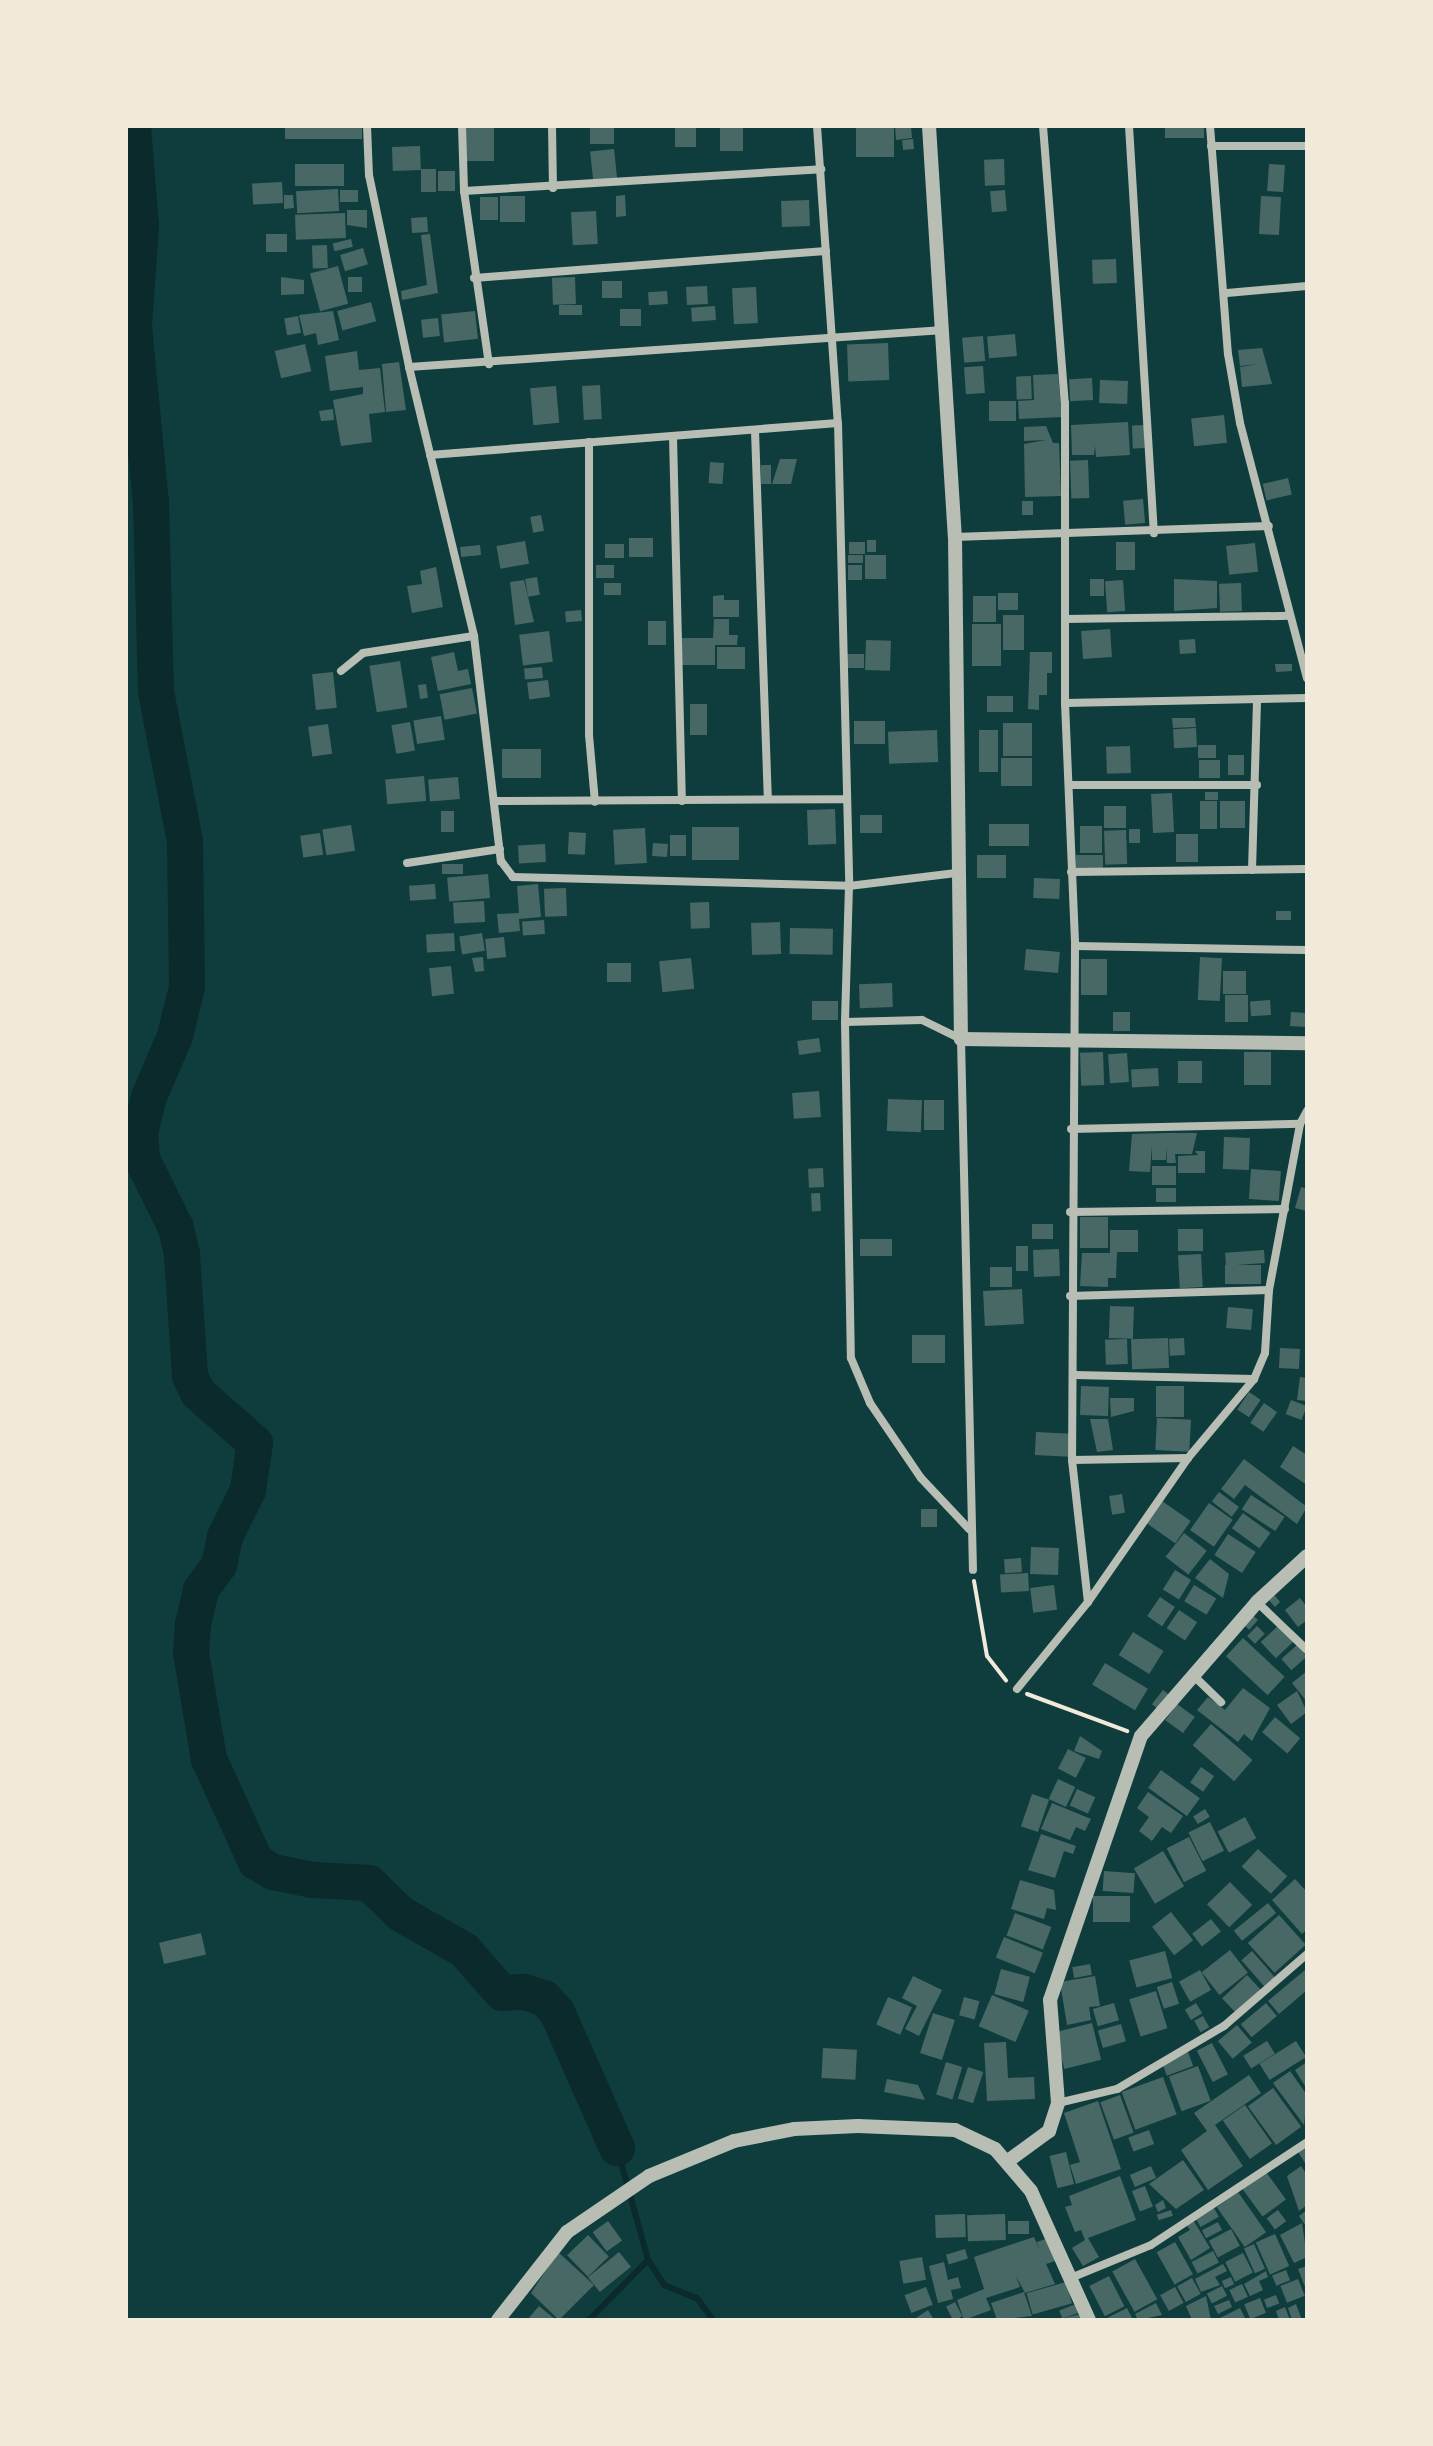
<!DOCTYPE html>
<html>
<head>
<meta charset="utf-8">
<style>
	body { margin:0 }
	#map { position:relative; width:1433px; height:2446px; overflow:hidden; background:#0f3d3e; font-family:"DejaVu Sans",sans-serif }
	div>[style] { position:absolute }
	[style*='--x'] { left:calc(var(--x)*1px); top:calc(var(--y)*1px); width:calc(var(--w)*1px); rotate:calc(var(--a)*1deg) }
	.stream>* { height:6px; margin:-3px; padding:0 3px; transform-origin:3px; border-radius:3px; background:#0a2a2b }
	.river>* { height:36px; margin:-18px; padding:0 18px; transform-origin:18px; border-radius:18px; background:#0a2a2b }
	.building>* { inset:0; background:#486865; transform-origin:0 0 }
	.path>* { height:4px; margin:-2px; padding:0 2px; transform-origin:2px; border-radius:2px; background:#f1e9da }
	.minor>* { height:8px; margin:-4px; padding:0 4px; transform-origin:4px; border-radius:4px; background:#b8beb3 }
	.tertiary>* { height:14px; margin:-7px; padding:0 7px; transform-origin:7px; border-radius:7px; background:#b8beb3 }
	span { translate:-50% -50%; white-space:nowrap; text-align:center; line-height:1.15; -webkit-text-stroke:6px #f1e9da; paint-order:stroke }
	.frame { position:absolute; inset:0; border:128px solid #f1e9da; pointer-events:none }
</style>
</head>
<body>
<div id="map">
	<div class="stream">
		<div style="--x:617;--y:2148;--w:116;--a:74.5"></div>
		<div style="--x:648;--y:2260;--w:30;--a:57"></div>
		<div style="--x:664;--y:2285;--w:35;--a:22"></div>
		<div style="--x:697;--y:2298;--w:27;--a:54"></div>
		<div style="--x:589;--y:2320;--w:84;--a:-45.5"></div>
	</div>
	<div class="river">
		<div style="--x:133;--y:126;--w:100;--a:85.4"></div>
		<div style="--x:141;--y:226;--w:101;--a:94"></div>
		<div style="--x:134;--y:327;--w:176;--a:84.5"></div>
		<div style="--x:151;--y:502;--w:190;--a:88.5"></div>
		<div style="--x:156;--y:692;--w:152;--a:79"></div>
		<div style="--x:185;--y:841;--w:146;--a:89.2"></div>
		<div style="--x:187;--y:987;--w:50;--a:103.8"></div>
		<div style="--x:175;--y:1036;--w:66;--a:113.1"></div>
		<div style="--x:149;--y:1097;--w:36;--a:104"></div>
		<div style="--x:140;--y:1132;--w:27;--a:86"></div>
		<div style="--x:142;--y:1159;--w:77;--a:63.8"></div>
		<div style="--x:176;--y:1228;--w:28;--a:77"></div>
		<div style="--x:182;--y:1255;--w:121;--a:86.2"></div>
		<div style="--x:190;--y:1376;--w:19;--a:65"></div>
		<div style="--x:198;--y:1393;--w:76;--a:41.3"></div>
		<div style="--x:255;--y:1443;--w:48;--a:98.5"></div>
		<div style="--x:248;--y:1490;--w:52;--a:116.1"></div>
		<div style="--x:225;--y:1537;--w:29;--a:102"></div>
		<div style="--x:219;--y:1565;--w:31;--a:126"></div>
		<div style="--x:201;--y:1590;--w:35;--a:103"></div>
		<div style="--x:193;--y:1624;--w:29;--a:94"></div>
		<div style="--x:191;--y:1653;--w:108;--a:80.4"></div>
		<div style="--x:209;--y:1759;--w:113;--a:65.5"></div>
		<div style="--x:256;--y:1862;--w:20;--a:30"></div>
		<div style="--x:273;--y:1872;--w:41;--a:11.3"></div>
		<div style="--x:313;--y:1880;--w:56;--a:3.1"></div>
		<div style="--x:369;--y:1883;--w:45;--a:44.1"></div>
		<div style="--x:401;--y:1914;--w:73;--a:29.7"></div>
		<div style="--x:464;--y:1950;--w:57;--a:48.5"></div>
		<div style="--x:502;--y:1993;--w:22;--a:-3"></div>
		<div style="--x:524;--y:1992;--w:21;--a:17"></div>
		<div style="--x:544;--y:1998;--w:19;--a:47"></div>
		<div style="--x:557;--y:2012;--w:149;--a:66.2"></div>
	</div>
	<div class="building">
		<div style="left:285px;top:126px;width:77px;height:13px"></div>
		<div style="left:465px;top:126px;width:29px;height:35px"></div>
		<div style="left:590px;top:126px;width:24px;height:18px"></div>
		<div style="left:675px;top:126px;width:21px;height:21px"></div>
		<div style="left:720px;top:126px;width:23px;height:25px"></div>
		<div style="left:856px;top:126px;width:38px;height:31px"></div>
		<div style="clip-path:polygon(895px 126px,911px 126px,912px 138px,896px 140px)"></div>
		<div style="left:1165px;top:126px;width:39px;height:12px"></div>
		<div style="left:913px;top:139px;width:10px;height:11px;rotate:84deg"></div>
		<div style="left:420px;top:146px;width:24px;height:28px;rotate:88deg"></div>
		<div style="left:614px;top:149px;width:30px;height:24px;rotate:84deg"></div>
		<div style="left:1004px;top:159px;width:26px;height:20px;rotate:88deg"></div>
		<div style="left:344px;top:164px;width:22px;height:49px;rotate:90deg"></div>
		<div style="left:1269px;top:164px;width:16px;height:27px;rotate:4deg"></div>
		<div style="left:421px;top:169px;width:15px;height:23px"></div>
		<div style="left:438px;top:171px;width:17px;height:20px"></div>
		<div style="left:282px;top:182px;width:21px;height:30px;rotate:87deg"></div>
		<div style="left:338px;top:189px;width:22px;height:42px;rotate:87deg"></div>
		<div style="left:358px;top:190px;width:12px;height:18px;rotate:90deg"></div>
		<div style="left:1005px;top:190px;width:21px;height:15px;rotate:85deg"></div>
		<div style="clip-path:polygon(284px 195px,293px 195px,294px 208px,284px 209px)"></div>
		<div style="clip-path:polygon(625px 195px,626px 216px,616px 217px,616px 196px)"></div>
		<div style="left:500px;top:196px;width:25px;height:26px"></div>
		<div style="left:1261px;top:196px;width:20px;height:38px;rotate:3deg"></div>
		<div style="left:498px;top:197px;width:23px;height:18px;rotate:90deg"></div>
		<div style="left:809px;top:200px;width:26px;height:28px;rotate:88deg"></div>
		<div style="clip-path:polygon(347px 210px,367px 210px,367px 228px,347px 225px)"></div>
		<div style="left:596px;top:211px;width:33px;height:25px;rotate:87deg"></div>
		<div style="left:345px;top:213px;width:25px;height:50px;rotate:88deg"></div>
		<div style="left:427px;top:217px;width:15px;height:16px;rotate:86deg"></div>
		<div style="left:287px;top:234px;width:18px;height:21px;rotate:90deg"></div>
		<div style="clip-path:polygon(430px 234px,438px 293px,402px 300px,401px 291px,427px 285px,421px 235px)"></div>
		<div style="left:351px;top:239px;width:8px;height:19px;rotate:76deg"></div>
		<div style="left:327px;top:245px;width:23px;height:15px;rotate:88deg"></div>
		<div style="left:363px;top:248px;width:17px;height:24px;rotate:73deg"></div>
		<div style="left:1116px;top:259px;width:24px;height:24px;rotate:88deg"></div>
		<div style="left:338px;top:266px;width:39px;height:29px;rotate:75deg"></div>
		<div style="clip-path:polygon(281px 277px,304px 280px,304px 294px,281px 295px)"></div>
		<div style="left:348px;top:277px;width:14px;height:15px"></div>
		<div style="left:575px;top:277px;width:27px;height:23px;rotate:88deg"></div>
		<div style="left:602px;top:281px;width:20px;height:17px"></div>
		<div style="left:707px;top:286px;width:18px;height:21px;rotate:87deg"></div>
		<div style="left:756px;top:287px;width:36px;height:24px;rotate:87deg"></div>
		<div style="left:667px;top:291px;width:13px;height:19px;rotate:86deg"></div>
		<div style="left:371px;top:302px;width:20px;height:35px;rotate:75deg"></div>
		<div style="left:582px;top:305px;width:10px;height:23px;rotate:90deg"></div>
		<div style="left:715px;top:306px;width:14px;height:24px;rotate:86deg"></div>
		<div style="left:620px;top:309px;width:21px;height:17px"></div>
		<div style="clip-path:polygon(333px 311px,339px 340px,318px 345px,316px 333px,304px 336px,299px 315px)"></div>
		<div style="left:475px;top:311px;width:28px;height:34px;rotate:84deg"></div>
		<div style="left:298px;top:316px;width:17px;height:14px;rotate:80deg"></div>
		<div style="left:438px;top:318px;width:18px;height:17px;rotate:84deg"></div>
		<div style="left:1015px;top:334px;width:22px;height:28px;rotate:85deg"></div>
		<div style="left:983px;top:336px;width:25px;height:21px;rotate:85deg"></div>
		<div style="left:888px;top:343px;width:37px;height:41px;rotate:88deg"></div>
		<div style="left:305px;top:344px;width:28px;height:31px;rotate:77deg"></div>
		<div style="clip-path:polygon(1262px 348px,1272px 384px,1242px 387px,1240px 367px,1260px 364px,1240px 366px,1238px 350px)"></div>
		<div style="clip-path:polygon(357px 351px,359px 370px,380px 368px,385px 412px,369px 414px,372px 442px,341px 446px,333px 400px,363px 394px,363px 387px,330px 391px,325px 356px)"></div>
		<div style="clip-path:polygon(399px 362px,406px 410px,386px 412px,382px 364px)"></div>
		<div style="left:983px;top:366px;width:27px;height:19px;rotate:86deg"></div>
		<div style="clip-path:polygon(1058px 374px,1062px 417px,1019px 419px,1018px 401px,1034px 400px,1033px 375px)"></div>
		<div style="left:1031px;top:376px;width:23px;height:15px;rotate:88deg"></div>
		<div style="left:1092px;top:378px;width:22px;height:23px;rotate:87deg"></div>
		<div style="left:1100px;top:380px;width:28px;height:23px;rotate:2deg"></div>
		<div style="left:600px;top:385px;width:34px;height:18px;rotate:87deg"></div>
		<div style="left:556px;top:386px;width:37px;height:26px;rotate:85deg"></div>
		<div style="left:989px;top:401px;width:27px;height:20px"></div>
		<div style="clip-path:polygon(333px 409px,334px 420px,321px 421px,319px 411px)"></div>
		<div style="left:1224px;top:415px;width:28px;height:33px;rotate:84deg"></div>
		<div style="clip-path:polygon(1128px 422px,1130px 455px,1096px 457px,1095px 446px,1094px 455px,1072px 455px,1071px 425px)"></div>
		<div style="left:1144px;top:425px;width:23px;height:12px;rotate:88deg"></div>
		<div style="clip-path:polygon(1046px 426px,1053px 443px,1059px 443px,1061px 496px,1025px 497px,1024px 444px,1046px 440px,1024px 441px,1024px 427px)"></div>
		<div style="clip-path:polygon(780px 459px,797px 459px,791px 484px,772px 484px)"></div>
		<div style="left:1088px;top:460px;width:38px;height:18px;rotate:88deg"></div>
		<div style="left:710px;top:462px;width:14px;height:21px;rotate:4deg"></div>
		<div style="left:761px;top:465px;width:10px;height:19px"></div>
		<div style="left:1288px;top:478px;width:17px;height:26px;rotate:77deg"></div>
		<div style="left:1143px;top:499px;width:24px;height:20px;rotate:85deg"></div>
		<div style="left:1022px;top:501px;width:11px;height:14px"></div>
		<div style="left:541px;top:515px;width:16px;height:11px;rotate:79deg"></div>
		<div style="left:629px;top:538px;width:24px;height:19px"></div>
		<div style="left:867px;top:540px;width:9px;height:12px"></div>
		<div style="left:525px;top:541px;width:23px;height:29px;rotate:80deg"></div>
		<div style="left:849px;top:542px;width:16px;height:12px"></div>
		<div style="left:1116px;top:542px;width:19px;height:28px"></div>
		<div style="left:1255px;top:543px;width:29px;height:29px;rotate:84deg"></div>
		<div style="left:605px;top:544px;width:19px;height:14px"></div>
		<div style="left:480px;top:545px;width:10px;height:20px;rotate:84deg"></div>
		<div style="left:848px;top:555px;width:15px;height:8px"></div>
		<div style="left:865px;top:555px;width:21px;height:24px"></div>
		<div style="left:596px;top:565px;width:18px;height:13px"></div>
		<div style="left:848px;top:565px;width:14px;height:15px"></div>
		<div style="clip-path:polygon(436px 567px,443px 607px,412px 613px,407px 586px,422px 584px,420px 571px)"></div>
		<div style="left:537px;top:577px;width:18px;height:12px;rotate:81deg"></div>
		<div style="left:1090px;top:579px;width:14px;height:17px"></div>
		<div style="clip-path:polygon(1174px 579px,1217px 581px,1217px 608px,1174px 611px)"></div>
		<div style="clip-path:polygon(524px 580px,534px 622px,515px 625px,510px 582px)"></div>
		<div style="left:1123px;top:580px;width:31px;height:18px;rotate:86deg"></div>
		<div style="left:604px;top:583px;width:17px;height:12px"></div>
		<div style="left:1241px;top:583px;width:28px;height:22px;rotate:88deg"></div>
		<div style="left:998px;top:593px;width:20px;height:17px"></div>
		<div style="clip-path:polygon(724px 595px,724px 600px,739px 600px,739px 617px,713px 617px,713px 596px)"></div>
		<div style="left:996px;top:596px;width:26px;height:23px;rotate:90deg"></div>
		<div style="left:581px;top:610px;width:11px;height:16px;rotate:85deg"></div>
		<div style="left:1003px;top:615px;width:21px;height:35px"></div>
		<div style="clip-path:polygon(714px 619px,729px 619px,729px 635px,738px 635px,737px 645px,715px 645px,715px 665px,681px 665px,681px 638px,713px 638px)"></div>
		<div style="left:648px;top:621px;width:18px;height:24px"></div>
		<div style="left:972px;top:624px;width:29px;height:42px"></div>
		<div style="left:1110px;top:629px;width:28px;height:29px;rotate:86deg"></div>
		<div style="left:549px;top:631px;width:31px;height:30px;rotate:83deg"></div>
		<div style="left:1195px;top:639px;width:14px;height:16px;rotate:86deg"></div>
		<div style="left:866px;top:640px;width:25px;height:30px;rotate:2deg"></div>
		<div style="left:745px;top:647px;width:22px;height:28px;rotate:90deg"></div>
		<div style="clip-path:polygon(454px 652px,458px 671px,468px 669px,471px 684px,438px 691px,431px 657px)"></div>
		<div style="clip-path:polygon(1030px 652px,1052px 652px,1052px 673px,1047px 673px,1047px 695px,1039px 695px,1039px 710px,1028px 709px)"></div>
		<div style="left:846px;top:654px;width:18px;height:14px"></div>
		<div style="left:400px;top:661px;width:47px;height:31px;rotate:81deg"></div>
		<div style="clip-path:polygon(1275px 664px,1292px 664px,1292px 671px,1276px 672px)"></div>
		<div style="left:542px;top:667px;width:11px;height:18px;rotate:85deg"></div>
		<div style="left:333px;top:672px;width:36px;height:21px;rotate:84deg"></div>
		<div style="left:548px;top:680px;width:17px;height:21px;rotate:83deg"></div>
		<div style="left:426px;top:684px;width:14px;height:8px;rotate:82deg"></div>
		<div style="left:472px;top:688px;width:26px;height:33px;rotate:79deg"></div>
		<div style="left:987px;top:696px;width:26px;height:16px"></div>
		<div style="left:690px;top:704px;width:17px;height:31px"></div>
		<div style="left:441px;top:716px;width:24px;height:28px;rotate:81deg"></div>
		<div style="clip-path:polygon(1172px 718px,1195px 718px,1196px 727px,1173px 728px)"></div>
		<div style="left:854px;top:721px;width:31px;height:23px"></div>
		<div style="left:410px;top:722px;width:29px;height:19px;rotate:80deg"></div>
		<div style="left:1003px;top:723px;width:29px;height:33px"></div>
		<div style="left:328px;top:724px;width:30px;height:20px;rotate:82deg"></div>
		<div style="left:1196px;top:728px;width:19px;height:23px;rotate:87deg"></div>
		<div style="left:937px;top:730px;width:32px;height:49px;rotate:88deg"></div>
		<div style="left:979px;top:730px;width:19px;height:42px"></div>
		<div style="left:1198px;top:745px;width:18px;height:13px"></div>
		<div style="left:1130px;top:746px;width:27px;height:24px;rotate:88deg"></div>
		<div style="left:541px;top:749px;width:29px;height:39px;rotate:90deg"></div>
		<div style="left:1228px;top:755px;width:16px;height:20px"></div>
		<div style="left:1001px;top:758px;width:31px;height:28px"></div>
		<div style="left:1199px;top:760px;width:21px;height:18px"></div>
		<div style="left:424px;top:776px;width:25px;height:39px;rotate:85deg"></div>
		<div style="left:458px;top:777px;width:22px;height:30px;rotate:85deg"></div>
		<div style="left:1205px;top:792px;width:13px;height:8px"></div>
		<div style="left:1172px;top:793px;width:39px;height:21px;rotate:87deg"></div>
		<div style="left:1217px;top:801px;width:28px;height:17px;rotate:90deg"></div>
		<div style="left:1220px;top:801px;width:25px;height:27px"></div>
		<div style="left:1104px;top:806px;width:22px;height:22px"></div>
		<div style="left:835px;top:809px;width:35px;height:28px;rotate:88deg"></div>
		<div style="left:441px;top:811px;width:13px;height:21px"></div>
		<div style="left:860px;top:815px;width:22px;height:18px"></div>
		<div style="left:989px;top:824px;width:40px;height:22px"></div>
		<div style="left:351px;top:825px;width:26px;height:29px;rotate:81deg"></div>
		<div style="left:1080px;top:826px;width:22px;height:27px"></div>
		<div style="left:692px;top:827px;width:47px;height:33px"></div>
		<div style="left:645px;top:828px;width:35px;height:32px;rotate:87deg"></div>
		<div style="left:1129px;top:829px;width:11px;height:14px"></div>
		<div style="left:1126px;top:830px;width:34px;height:22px;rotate:88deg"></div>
		<div style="left:569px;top:832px;width:17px;height:22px;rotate:3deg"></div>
		<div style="left:320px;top:833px;width:22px;height:20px;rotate:82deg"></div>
		<div style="left:1176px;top:834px;width:22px;height:28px"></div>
		<div style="left:686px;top:835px;width:21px;height:16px;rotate:90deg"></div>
		<div style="left:653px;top:843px;width:15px;height:13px;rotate:4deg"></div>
		<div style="left:545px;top:844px;width:18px;height:27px;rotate:87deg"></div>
		<div style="left:977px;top:855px;width:29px;height:23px"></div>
		<div style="left:1076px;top:855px;width:27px;height:13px"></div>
		<div style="left:463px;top:864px;width:10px;height:21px;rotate:90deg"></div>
		<div style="left:488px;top:874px;width:24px;height:41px;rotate:85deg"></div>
		<div style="left:1034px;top:878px;width:26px;height:20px;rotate:2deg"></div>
		<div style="left:435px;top:884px;width:15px;height:26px;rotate:86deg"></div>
		<div style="clip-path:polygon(538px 884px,541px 917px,519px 919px,520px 931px,499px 933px,497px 914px,519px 913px,517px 886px)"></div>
		<div style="left:566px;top:888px;width:28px;height:22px;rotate:88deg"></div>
		<div style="left:484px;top:901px;width:21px;height:31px;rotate:87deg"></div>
		<div style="left:709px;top:902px;width:26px;height:19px;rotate:88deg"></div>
		<div style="left:1276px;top:911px;width:15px;height:9px"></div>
		<div style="left:544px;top:920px;width:14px;height:22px;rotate:86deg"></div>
		<div style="left:780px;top:922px;width:32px;height:29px;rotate:88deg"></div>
		<div style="left:790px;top:928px;width:43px;height:26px;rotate:1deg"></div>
		<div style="left:454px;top:933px;width:18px;height:28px;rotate:87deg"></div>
		<div style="left:482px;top:933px;width:18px;height:23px;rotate:81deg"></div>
		<div style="left:504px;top:937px;width:20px;height:19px;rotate:84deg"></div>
		<div style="left:1026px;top:949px;width:34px;height:21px;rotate:5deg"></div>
		<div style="clip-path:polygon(483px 957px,484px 971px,475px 972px,472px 958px)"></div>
		<div style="left:1200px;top:957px;width:22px;height:43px;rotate:3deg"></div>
		<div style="left:691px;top:958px;width:31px;height:32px;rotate:84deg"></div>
		<div style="left:1081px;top:959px;width:26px;height:36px"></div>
		<div style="left:607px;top:963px;width:24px;height:19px"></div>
		<div style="left:451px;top:966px;width:28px;height:22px;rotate:84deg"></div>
		<div style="left:1223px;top:971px;width:23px;height:23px"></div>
		<div style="left:892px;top:983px;width:24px;height:33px;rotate:88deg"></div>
		<div style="left:1248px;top:995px;width:27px;height:23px;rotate:90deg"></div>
		<div style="left:1270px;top:1000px;width:15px;height:20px;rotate:86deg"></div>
		<div style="left:812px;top:1001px;width:26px;height:19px"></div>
		<div style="left:1113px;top:1012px;width:17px;height:19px"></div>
		<div style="left:1291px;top:1012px;width:16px;height:14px;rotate:4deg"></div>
		<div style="left:819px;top:1038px;width:14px;height:22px;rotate:82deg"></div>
		<div style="left:1103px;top:1052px;width:33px;height:23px;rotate:88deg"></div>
		<div style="left:1271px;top:1052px;width:33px;height:27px;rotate:90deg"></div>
		<div style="left:1127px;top:1053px;width:29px;height:19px;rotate:86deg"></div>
		<div style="left:1178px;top:1061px;width:24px;height:22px"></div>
		<div style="left:1158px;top:1068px;width:18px;height:27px;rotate:87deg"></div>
		<div style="left:819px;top:1091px;width:26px;height:27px;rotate:86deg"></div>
		<div style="left:888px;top:1099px;width:34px;height:32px;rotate:2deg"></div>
		<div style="left:924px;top:1100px;width:20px;height:30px"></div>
		<div style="clip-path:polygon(1167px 1133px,1197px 1133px,1192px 1154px,1175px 1154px,1176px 1163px,1167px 1163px,1166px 1146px,1166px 1160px,1152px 1160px,1152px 1145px,1150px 1172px,1129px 1171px,1132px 1134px)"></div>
		<div style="left:1224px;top:1137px;width:26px;height:32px;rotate:2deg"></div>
		<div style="clip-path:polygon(1195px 1151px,1205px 1151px,1205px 1173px,1178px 1173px,1178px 1156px,1198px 1155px)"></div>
		<div style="left:1152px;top:1166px;width:24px;height:19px"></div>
		<div style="left:823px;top:1168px;width:19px;height:15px;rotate:87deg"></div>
		<div style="left:1251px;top:1169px;width:30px;height:30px;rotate:4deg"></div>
		<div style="clip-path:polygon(1301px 1187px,1307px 1189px,1307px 1211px,1295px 1208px)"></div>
		<div style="left:1156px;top:1188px;width:20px;height:14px"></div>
		<div style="left:820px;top:1193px;width:18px;height:9px;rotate:87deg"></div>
		<div style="left:1108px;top:1217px;width:31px;height:28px;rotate:90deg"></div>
		<div style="left:1032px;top:1224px;width:21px;height:15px"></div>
		<div style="left:1203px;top:1229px;width:22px;height:25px;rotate:90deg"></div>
		<div style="clip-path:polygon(1110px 1230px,1138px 1230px,1138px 1252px,1117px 1252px,1116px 1278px,1108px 1278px,1108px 1287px,1080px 1286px,1082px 1253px,1110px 1253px)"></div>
		<div style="left:892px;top:1239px;width:17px;height:32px;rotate:90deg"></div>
		<div style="left:1028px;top:1246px;width:25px;height:12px;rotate:90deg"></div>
		<div style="left:1059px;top:1249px;width:27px;height:26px;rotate:88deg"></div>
		<div style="left:1264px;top:1250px;width:13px;height:39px;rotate:86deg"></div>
		<div style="left:1201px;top:1254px;width:33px;height:23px;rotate:87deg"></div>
		<div style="left:1261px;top:1265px;width:19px;height:36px;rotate:90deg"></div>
		<div style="left:990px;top:1267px;width:22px;height:20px"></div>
		<div style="left:1022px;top:1289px;width:35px;height:39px;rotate:87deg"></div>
		<div style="left:1110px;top:1306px;width:24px;height:32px;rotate:2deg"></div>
		<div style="left:1228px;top:1307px;width:25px;height:21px;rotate:5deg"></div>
		<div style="left:912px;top:1335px;width:33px;height:28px"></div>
		<div style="left:1168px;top:1338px;width:30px;height:37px;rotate:88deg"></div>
		<div style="left:1184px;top:1338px;width:17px;height:15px;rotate:87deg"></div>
		<div style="left:1127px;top:1339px;width:25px;height:22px;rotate:88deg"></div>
		<div style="left:1280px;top:1348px;width:20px;height:20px;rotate:3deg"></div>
		<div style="clip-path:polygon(1300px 1377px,1307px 1378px,1307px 1401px,1297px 1400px)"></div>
		<div style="left:1081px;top:1386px;width:28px;height:29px;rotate:2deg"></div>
		<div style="left:1156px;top:1386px;width:28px;height:31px"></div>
		<div style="left:1249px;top:1392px;width:14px;height:21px;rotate:34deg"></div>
		<div style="clip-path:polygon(1110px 1398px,1134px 1398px,1134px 1411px,1111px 1417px)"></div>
		<div style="left:1291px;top:1400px;width:17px;height:15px;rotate:21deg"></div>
		<div style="left:1264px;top:1403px;width:16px;height:24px;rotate:35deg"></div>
		<div style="left:1157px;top:1418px;width:34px;height:32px;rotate:3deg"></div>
		<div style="clip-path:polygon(1090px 1419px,1108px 1419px,1113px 1450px,1097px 1452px)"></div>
		<div style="left:1036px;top:1432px;width:35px;height:23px;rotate:3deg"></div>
		<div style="clip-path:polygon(1293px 1446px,1307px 1455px,1307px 1485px,1280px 1467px)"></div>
		<div style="clip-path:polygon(1244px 1459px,1307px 1507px,1297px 1524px,1245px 1485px,1234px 1499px,1221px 1489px)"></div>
		<div style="left:1219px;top:1492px;width:25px;height:12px;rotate:37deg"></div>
		<div style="left:1122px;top:1494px;width:19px;height:13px;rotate:81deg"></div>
		<div style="left:1251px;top:1495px;width:40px;height:17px;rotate:33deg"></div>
		<div style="left:1162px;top:1501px;width:35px;height:27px;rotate:35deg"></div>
		<div style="left:1209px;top:1503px;width:29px;height:33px;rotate:35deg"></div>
		<div style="left:921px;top:1509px;width:16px;height:18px"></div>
		<div style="left:1243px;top:1513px;width:34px;height:19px;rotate:36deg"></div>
		<div style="left:1184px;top:1533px;width:29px;height:30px;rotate:38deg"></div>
		<div style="left:1228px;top:1534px;width:33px;height:25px;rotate:33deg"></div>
		<div style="left:1031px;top:1547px;width:28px;height:27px;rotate:2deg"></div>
		<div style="left:1021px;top:1558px;width:14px;height:17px;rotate:86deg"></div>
		<div style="clip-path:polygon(1210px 1559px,1229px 1574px,1223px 1598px,1195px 1578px)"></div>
		<div style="left:1175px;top:1570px;width:19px;height:23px;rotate:32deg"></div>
		<div style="left:1028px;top:1573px;width:18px;height:28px;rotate:87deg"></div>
		<div style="left:1054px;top:1585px;width:25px;height:24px;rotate:83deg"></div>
		<div style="left:1194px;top:1585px;width:26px;height:19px;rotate:31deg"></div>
		<div style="clip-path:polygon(1272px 1592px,1280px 1602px,1275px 1607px,1266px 1597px)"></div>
		<div style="left:1160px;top:1597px;width:18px;height:23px;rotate:34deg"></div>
		<div style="clip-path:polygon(1300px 1598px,1307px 1607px,1307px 1620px,1298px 1627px,1285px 1610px)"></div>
		<div style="left:1179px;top:1610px;width:22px;height:22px;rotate:34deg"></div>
		<div style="left:1249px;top:1612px;width:12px;height:13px;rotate:42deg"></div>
		<div style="left:1279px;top:1625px;width:22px;height:25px;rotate:47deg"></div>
		<div style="left:1257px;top:1626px;width:11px;height:14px;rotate:45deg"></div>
		<div style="left:1133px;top:1632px;width:36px;height:27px;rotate:32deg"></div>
		<div style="left:1243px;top:1638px;width:57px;height:25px;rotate:43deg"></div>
		<div style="left:1297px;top:1645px;width:15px;height:21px;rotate:48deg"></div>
		<div style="left:1105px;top:1663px;width:50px;height:25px;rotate:31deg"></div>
		<div style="clip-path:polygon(1307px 1671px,1307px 1702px,1292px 1683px)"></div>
		<div style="clip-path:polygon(1243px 1688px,1270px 1708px,1252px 1741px,1244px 1734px,1238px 1742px,1197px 1710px,1208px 1697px,1225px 1710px)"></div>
		<div style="left:1163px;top:1690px;width:11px;height:18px;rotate:38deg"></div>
		<div style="clip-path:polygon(1297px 1691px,1307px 1712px,1291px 1724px,1277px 1705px)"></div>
		<div style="left:1177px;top:1704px;width:22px;height:20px;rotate:36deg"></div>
		<div style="left:1275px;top:1717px;width:33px;height:20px;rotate:40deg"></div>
		<div style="left:1211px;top:1724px;width:55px;height:28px;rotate:41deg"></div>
		<div style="clip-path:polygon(1080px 1736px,1102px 1751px,1099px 1759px,1074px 1751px)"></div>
		<div style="left:1068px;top:1749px;width:20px;height:22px;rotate:27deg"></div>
		<div style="left:1201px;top:1767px;width:16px;height:19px;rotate:35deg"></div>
		<div style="left:1161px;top:1770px;width:48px;height:22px;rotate:36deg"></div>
		<div style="left:1058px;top:1779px;width:19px;height:22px;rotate:25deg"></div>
		<div style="left:1077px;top:1789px;width:20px;height:18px;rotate:24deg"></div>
		<div style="clip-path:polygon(1148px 1792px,1183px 1816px,1171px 1833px,1162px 1827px,1152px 1841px,1139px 1831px,1149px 1817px,1137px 1808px)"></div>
		<div style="left:1032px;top:1794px;width:18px;height:34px;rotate:19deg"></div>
		<div style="clip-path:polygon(1052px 1803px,1091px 1819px,1085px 1831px,1076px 1827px,1070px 1840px,1041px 1829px)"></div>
		<div style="left:1205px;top:1809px;width:9px;height:14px;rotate:58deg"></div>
		<div style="left:1245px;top:1817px;width:24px;height:31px;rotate:62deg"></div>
		<div style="left:1210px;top:1822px;width:32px;height:24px;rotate:64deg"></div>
		<div style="clip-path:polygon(1041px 1834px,1076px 1846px,1073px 1854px,1064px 1851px,1055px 1878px,1028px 1870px)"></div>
		<div style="left:1189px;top:1837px;width:38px;height:25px;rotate:63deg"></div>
		<div style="left:1258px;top:1849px;width:40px;height:24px;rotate:43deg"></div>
		<div style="left:1163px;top:1851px;width:41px;height:34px;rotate:59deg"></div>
		<div style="left:1104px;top:1871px;width:31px;height:20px;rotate:4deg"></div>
		<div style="clip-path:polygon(1295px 1879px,1307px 1892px,1307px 1929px,1302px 1934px,1272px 1900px)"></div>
		<div style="clip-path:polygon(1020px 1880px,1054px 1890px,1056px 1910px,1047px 1908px,1044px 1919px,1011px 1909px)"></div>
		<div style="left:1230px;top:1882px;width:32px;height:32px;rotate:46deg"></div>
		<div style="left:1130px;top:1896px;width:26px;height:37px;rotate:90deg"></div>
		<div style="left:1268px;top:1903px;width:13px;height:44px;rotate:51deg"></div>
		<div style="left:1171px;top:1912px;width:36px;height:24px;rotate:52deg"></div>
		<div style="left:1015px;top:1913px;width:39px;height:24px;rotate:21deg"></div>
		<div style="left:1279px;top:1915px;width:40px;height:42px;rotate:48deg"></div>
		<div style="left:1211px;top:1919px;width:16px;height:24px;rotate:52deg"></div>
		<div style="left:201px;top:1933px;width:22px;height:43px;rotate:77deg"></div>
		<div style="left:1004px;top:1937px;width:42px;height:22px;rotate:22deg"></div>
		<div style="left:1230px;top:1950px;width:29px;height:36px;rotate:52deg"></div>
		<div style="left:1165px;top:1951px;width:28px;height:37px;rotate:75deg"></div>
		<div style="left:1252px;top:1951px;width:35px;height:14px;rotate:49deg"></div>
		<div style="left:1090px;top:1964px;width:11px;height:18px;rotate:80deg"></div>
		<div style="left:1001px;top:1969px;width:30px;height:26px;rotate:15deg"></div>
		<div style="left:1200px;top:1970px;width:23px;height:24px;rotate:61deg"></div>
		<div style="clip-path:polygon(1305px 1970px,1307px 1990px,1279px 2014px,1268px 2001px)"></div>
		<div style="left:1247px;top:1975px;width:21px;height:34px;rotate:47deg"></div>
		<div style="clip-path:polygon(913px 1976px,942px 1990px,919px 2036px,905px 2029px,917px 2006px,902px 1998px)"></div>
		<div style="clip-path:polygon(1095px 1976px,1100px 2006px,1089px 2007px,1091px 2020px,1067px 2025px,1060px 1982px)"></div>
		<div style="left:1172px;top:1982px;width:23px;height:16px;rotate:72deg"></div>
		<div style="left:1156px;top:1991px;width:39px;height:28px;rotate:73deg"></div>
		<div style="left:992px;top:1995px;width:40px;height:34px;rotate:23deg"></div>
		<div style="left:888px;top:1997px;width:26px;height:30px;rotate:23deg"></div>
		<div style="left:964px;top:1997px;width:16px;height:19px;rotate:15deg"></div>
		<div style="left:1114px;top:2003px;width:18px;height:22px;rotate:74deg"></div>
		<div style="left:1196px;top:2003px;width:12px;height:13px;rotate:59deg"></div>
		<div style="left:1266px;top:2003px;width:17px;height:33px;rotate:50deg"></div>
		<div style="left:933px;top:2013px;width:23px;height:42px;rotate:18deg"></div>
		<div style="left:1203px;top:2016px;width:13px;height:10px;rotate:61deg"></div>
		<div style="left:1092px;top:2023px;width:38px;height:38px;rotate:76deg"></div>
		<div style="left:1121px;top:2024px;width:18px;height:24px;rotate:74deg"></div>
		<div style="left:1237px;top:2025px;width:23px;height:25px;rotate:50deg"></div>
		<div style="left:1267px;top:2041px;width:15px;height:28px;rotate:58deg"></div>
		<div style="left:1296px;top:2041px;width:19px;height:43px;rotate:58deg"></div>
		<div style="clip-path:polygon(1006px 2042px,1008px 2078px,1034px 2077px,1035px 2099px,987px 2101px,984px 2043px)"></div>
		<div style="left:1212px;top:2043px;width:35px;height:17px;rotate:63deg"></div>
		<div style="left:823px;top:2048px;width:34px;height:30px;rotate:3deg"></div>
		<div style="left:1188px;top:2052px;width:15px;height:28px;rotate:70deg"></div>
		<div style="left:946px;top:2062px;width:17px;height:34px;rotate:17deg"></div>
		<div style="clip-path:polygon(1307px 2062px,1307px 2089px,1295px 2070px)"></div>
		<div style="left:1198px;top:2066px;width:37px;height:31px;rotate:70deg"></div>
		<div style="left:968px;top:2067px;width:16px;height:33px;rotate:18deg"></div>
		<div style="clip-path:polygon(1290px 2071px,1307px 2095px,1304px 2125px,1273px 2083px)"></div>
		<div style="clip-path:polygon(1249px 2075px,1261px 2093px,1215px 2125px,1243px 2166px,1208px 2190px,1181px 2150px,1207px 2131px,1194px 2113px)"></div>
		<div style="left:1163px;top:2077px;width:40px;height:44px;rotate:70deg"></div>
		<div style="clip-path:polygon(887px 2079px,918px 2085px,925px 2100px,884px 2092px)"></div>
		<div style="left:1273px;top:2088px;width:48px;height:31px;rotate:54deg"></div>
		<div style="left:1120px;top:2095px;width:40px;height:21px;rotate:70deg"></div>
		<div style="clip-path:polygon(1098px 2101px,1121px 2169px,1076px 2184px,1070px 2165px,1080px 2162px,1064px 2113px)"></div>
		<div style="left:1245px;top:2105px;width:47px;height:27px;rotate:55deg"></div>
		<div style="left:1149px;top:2130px;width:15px;height:22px;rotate:70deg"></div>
		<div style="clip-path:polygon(1307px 2146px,1307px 2166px,1298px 2152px)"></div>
		<div style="left:1066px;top:2152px;width:33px;height:17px;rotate:76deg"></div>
		<div style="clip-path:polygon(1183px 2160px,1204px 2190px,1176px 2209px,1149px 2184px)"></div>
		<div style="left:1151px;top:2166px;width:13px;height:23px;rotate:67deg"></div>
		<div style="clip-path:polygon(1301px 2166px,1307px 2175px,1307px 2205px,1299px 2211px,1287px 2176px)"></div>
		<div style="left:1266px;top:2172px;width:34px;height:29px;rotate:54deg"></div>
		<div style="clip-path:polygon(1120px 2176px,1136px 2220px,1088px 2238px,1099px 2257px,1083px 2266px,1072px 2248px,1085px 2240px,1081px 2230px,1075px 2232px,1065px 2207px,1072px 2205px,1069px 2196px)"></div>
		<div style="left:1145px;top:2186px;width:22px;height:14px;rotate:69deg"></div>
		<div style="left:1238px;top:2192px;width:49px;height:26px;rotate:55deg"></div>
		<div style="clip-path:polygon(1163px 2200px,1166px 2208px,1158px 2212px,1155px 2205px)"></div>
		<div style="left:1214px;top:2208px;width:10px;height:21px;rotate:61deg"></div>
		<div style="left:1171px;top:2210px;width:6px;height:15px;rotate:72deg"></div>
		<div style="left:1278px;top:2210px;width:14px;height:14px;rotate:54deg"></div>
		<div style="clip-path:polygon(1307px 2210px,1307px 2228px,1299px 2216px)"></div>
		<div style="left:965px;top:2214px;width:23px;height:30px;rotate:88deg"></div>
		<div style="left:1005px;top:2214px;width:26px;height:38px;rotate:88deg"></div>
		<div style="clip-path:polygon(1192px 2218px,1210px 2248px,1191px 2260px,1178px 2237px,1190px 2230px,1185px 2223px)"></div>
		<div style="left:608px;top:2221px;width:24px;height:19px;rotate:54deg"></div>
		<div style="left:1029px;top:2221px;width:13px;height:21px;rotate:90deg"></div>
		<div style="left:1218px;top:2222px;width:9px;height:18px;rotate:63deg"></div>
		<div style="clip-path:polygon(1302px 2223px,1307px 2257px,1294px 2263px,1280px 2235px)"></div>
		<div style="left:1231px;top:2229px;width:19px;height:25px;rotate:62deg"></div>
		<div style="left:1275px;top:2234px;width:35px;height:21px;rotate:66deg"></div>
		<div style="left:588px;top:2235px;width:30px;height:29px;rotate:46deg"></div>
		<div style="clip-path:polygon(1034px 2237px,1055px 2284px,1025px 2293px,1016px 2276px,1020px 2287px,986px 2298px,991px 2310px,964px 2320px,957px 2300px,984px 2289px,974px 2257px)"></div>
		<div style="left:1051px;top:2237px;width:24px;height:15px;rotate:71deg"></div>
		<div style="left:1175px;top:2242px;width:37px;height:21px;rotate:61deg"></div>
		<div style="left:1254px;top:2244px;width:27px;height:11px;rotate:66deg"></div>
		<div style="left:965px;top:2249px;width:10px;height:20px;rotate:73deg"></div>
		<div style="left:1213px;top:2251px;width:13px;height:24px;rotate:63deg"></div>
		<div style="clip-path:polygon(558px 2252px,594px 2285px,559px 2320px,531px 2293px)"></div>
		<div style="left:619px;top:2252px;width:19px;height:40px;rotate:51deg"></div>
		<div style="left:1243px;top:2253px;width:22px;height:20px;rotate:63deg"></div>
		<div style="left:922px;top:2257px;width:23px;height:23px;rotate:80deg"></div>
		<div style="left:1135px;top:2259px;width:46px;height:26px;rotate:61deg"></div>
		<div style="clip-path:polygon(944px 2262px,948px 2280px,958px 2277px,961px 2288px,951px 2290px,953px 2299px,938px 2303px,929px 2266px)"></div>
		<div style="clip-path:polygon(1223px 2264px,1227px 2271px,1215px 2277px,1220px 2285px,1201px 2292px,1195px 2279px)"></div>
		<div style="clip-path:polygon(1307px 2266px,1307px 2292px,1298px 2269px)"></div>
		<div style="left:1286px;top:2270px;width:11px;height:15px;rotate:68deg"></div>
		<div style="clip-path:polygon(1266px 2271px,1268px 2277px,1259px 2281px,1263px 2290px,1250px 2296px,1244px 2284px)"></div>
		<div style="left:1109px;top:2276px;width:34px;height:22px;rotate:63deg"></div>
		<div style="left:1231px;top:2277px;width:8px;height:10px;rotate:67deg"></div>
		<div style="left:1192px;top:2278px;width:18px;height:17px;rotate:61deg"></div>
		<div style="left:1298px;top:2279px;width:18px;height:19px;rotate:68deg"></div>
		<div style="left:1066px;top:2282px;width:22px;height:41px;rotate:74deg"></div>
		<div style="left:1242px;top:2284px;width:14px;height:14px;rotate:65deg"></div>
		<div style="left:1222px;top:2286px;width:11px;height:17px;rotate:63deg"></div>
		<div style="left:926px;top:2287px;width:19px;height:23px;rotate:69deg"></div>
		<div style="left:1175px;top:2287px;width:18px;height:17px;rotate:61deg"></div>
		<div style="clip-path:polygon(1024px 2292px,1032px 2316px,997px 2320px,991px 2303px)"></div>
		<div style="left:1276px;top:2295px;width:9px;height:13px;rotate:69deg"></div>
		<div style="clip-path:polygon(1206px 2296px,1211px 2320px,1192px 2320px,1186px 2306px)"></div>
		<div style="left:1260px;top:2298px;width:16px;height:17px;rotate:68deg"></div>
		<div style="clip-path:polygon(1229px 2300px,1232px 2307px,1218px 2314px,1214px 2306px)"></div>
		<div style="left:955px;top:2302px;width:16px;height:10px;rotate:63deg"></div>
		<div style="clip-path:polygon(1156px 2303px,1162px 2315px,1138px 2320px,1135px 2314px)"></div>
		<div style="left:1076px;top:2304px;width:9px;height:18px;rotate:69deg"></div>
		<div style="clip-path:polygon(1296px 2304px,1302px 2320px,1292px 2320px,1288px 2308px)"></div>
		<div style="clip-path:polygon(539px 2306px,556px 2320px,527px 2320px)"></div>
		<div style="clip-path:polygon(1285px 2307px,1290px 2320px,1279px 2320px,1276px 2311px)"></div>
		<div style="clip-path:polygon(1127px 2308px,1133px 2320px,1103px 2320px)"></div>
		<div style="clip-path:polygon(1240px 2308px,1246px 2320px,1216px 2320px)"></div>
		<div style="clip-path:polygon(928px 2310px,934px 2320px,913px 2320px)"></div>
		<div style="clip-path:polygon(1080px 2314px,1081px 2319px,1061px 2320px,1061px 2319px)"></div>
	</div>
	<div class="path">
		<div style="--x:974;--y:1581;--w:76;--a:80.2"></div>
		<div style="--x:987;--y:1656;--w:31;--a:52"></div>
		<div style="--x:1027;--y:1694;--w:107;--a:20.3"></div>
	</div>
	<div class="minor">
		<div style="--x:367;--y:126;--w:49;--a:87.7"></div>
		<div style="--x:369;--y:175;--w:196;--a:78.2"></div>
		<div style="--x:409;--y:367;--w:277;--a:76.4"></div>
		<div style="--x:474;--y:636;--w:227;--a:83.2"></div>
		<div style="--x:501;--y:861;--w:20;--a:53"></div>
		<div style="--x:513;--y:877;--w:336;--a:1.5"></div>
		<div style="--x:849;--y:886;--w:108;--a:-6.9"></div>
		<div style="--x:462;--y:126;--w:65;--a:88.2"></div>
		<div style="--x:464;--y:191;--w:175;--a:81.8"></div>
		<div style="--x:552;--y:126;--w:62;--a:89.1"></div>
		<div style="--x:817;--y:126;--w:298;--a:86"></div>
		<div style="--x:838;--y:423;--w:463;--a:88.6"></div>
		<div style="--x:849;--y:886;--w:136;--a:91.7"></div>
		<div style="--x:845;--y:1022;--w:336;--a:89"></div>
		<div style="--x:851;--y:1358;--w:49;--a:67.1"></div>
		<div style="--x:870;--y:1403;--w:91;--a:55.8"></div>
		<div style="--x:921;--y:1478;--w:70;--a:46.7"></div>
		<div style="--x:1043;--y:126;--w:278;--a:85.5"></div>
		<div style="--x:1065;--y:403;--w:300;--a:90"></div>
		<div style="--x:1065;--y:703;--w:243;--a:87.6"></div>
		<div style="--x:1075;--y:946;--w:514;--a:90.33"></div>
		<div style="--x:1072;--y:1460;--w:143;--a:83.6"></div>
		<div style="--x:1129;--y:126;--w:408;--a:86.5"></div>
		<div style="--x:1210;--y:126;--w:229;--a:85.5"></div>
		<div style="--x:1228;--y:354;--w:70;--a:80.1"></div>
		<div style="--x:1240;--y:423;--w:264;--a:75.3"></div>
		<div style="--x:1211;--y:146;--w:96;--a:0"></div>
		<div style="--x:464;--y:191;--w:358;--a:-3.5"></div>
		<div style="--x:474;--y:278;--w:353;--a:-4.4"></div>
		<div style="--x:1227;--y:293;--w:80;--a:-5"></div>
		<div style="--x:409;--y:367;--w:536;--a:-3.96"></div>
		<div style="--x:755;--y:431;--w:368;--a:88"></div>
		<div style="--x:673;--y:437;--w:364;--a:88.6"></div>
		<div style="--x:589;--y:442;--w:293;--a:90"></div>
		<div style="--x:589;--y:735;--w:67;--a:84.9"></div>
		<div style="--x:430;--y:455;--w:409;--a:-4.5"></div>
		<div style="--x:955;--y:537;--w:314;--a:-2"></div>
		<div style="--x:1065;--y:619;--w:225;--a:-0.8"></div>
		<div style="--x:341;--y:671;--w:28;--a:-39"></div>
		<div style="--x:363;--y:653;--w:112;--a:-8.7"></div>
		<div style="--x:1065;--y:703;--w:242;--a:-1.2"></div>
		<div style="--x:1069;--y:785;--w:188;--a:0"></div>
		<div style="--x:496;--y:801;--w:350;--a:-0.3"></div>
		<div style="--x:407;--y:863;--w:94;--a:-8.6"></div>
		<div style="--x:1252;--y:870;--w:171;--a:-88.3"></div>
		<div style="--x:1071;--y:872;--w:236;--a:-0.7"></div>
		<div style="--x:1075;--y:946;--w:232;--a:1"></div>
		<div style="--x:845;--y:1022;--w:77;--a:-1.5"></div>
		<div style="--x:922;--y:1020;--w:43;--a:26"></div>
		<div style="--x:961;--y:1039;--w:531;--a:88.71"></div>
		<div style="--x:1071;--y:1129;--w:229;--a:-1.3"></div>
		<div style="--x:1070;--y:1212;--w:215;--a:-0.8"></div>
		<div style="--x:1070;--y:1296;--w:199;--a:-1.7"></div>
		<div style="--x:1074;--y:1375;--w:180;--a:1.3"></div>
		<div style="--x:1072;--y:1460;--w:116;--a:-1"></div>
		<div style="--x:1257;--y:1602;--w:69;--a:43.8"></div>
		<div style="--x:1196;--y:1678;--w:35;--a:44"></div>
		<div style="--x:1017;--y:1689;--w:112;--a:-50.8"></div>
		<div style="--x:1088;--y:1602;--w:175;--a:-55.2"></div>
		<div style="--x:1188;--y:1458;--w:103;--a:-50.1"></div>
		<div style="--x:1254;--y:1379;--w:28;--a:-67"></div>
		<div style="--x:1265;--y:1353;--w:63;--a:-86.4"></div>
		<div style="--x:1269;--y:1290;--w:169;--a:-79.4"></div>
		<div style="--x:1300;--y:1124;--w:15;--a:-62"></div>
		<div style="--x:1058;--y:2103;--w:61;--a:-13.3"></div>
		<div style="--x:1117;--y:2089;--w:124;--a:-30.5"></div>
		<div style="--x:1224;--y:2026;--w:110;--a:-40.9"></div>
		<div style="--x:1073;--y:2277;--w:84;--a:-22.3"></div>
		<div style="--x:1151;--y:2245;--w:187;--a:-33.4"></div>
	</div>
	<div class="tertiary">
		<div style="--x:929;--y:126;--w:412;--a:86.4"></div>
		<div style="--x:955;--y:537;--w:502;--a:89.32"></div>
		<div style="--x:961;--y:1039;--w:346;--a:0.7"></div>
		<div style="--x:1008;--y:2161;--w:51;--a:-36.2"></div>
		<div style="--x:1049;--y:2131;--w:29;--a:-72"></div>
		<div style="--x:1058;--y:2103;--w:103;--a:-94.4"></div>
		<div style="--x:1050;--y:2000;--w:279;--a:-71"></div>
		<div style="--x:1141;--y:1736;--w:177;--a:-49.1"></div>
		<div style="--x:1257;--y:1602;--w:68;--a:-42.6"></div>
		<div style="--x:498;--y:2320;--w:112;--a:-51.9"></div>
		<div style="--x:567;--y:2232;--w:99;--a:-34.3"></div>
		<div style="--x:649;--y:2176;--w:92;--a:-22.4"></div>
		<div style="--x:734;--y:2141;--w:61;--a:-11.3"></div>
		<div style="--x:794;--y:2129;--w:64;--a:-2.7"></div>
		<div style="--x:858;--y:2126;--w:97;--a:2.4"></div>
		<div style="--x:955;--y:2130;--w:44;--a:25.4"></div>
		<div style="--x:995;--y:2149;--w:55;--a:49.4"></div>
		<div style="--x:1031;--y:2191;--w:141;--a:65.8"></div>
	</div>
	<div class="frame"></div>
</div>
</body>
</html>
